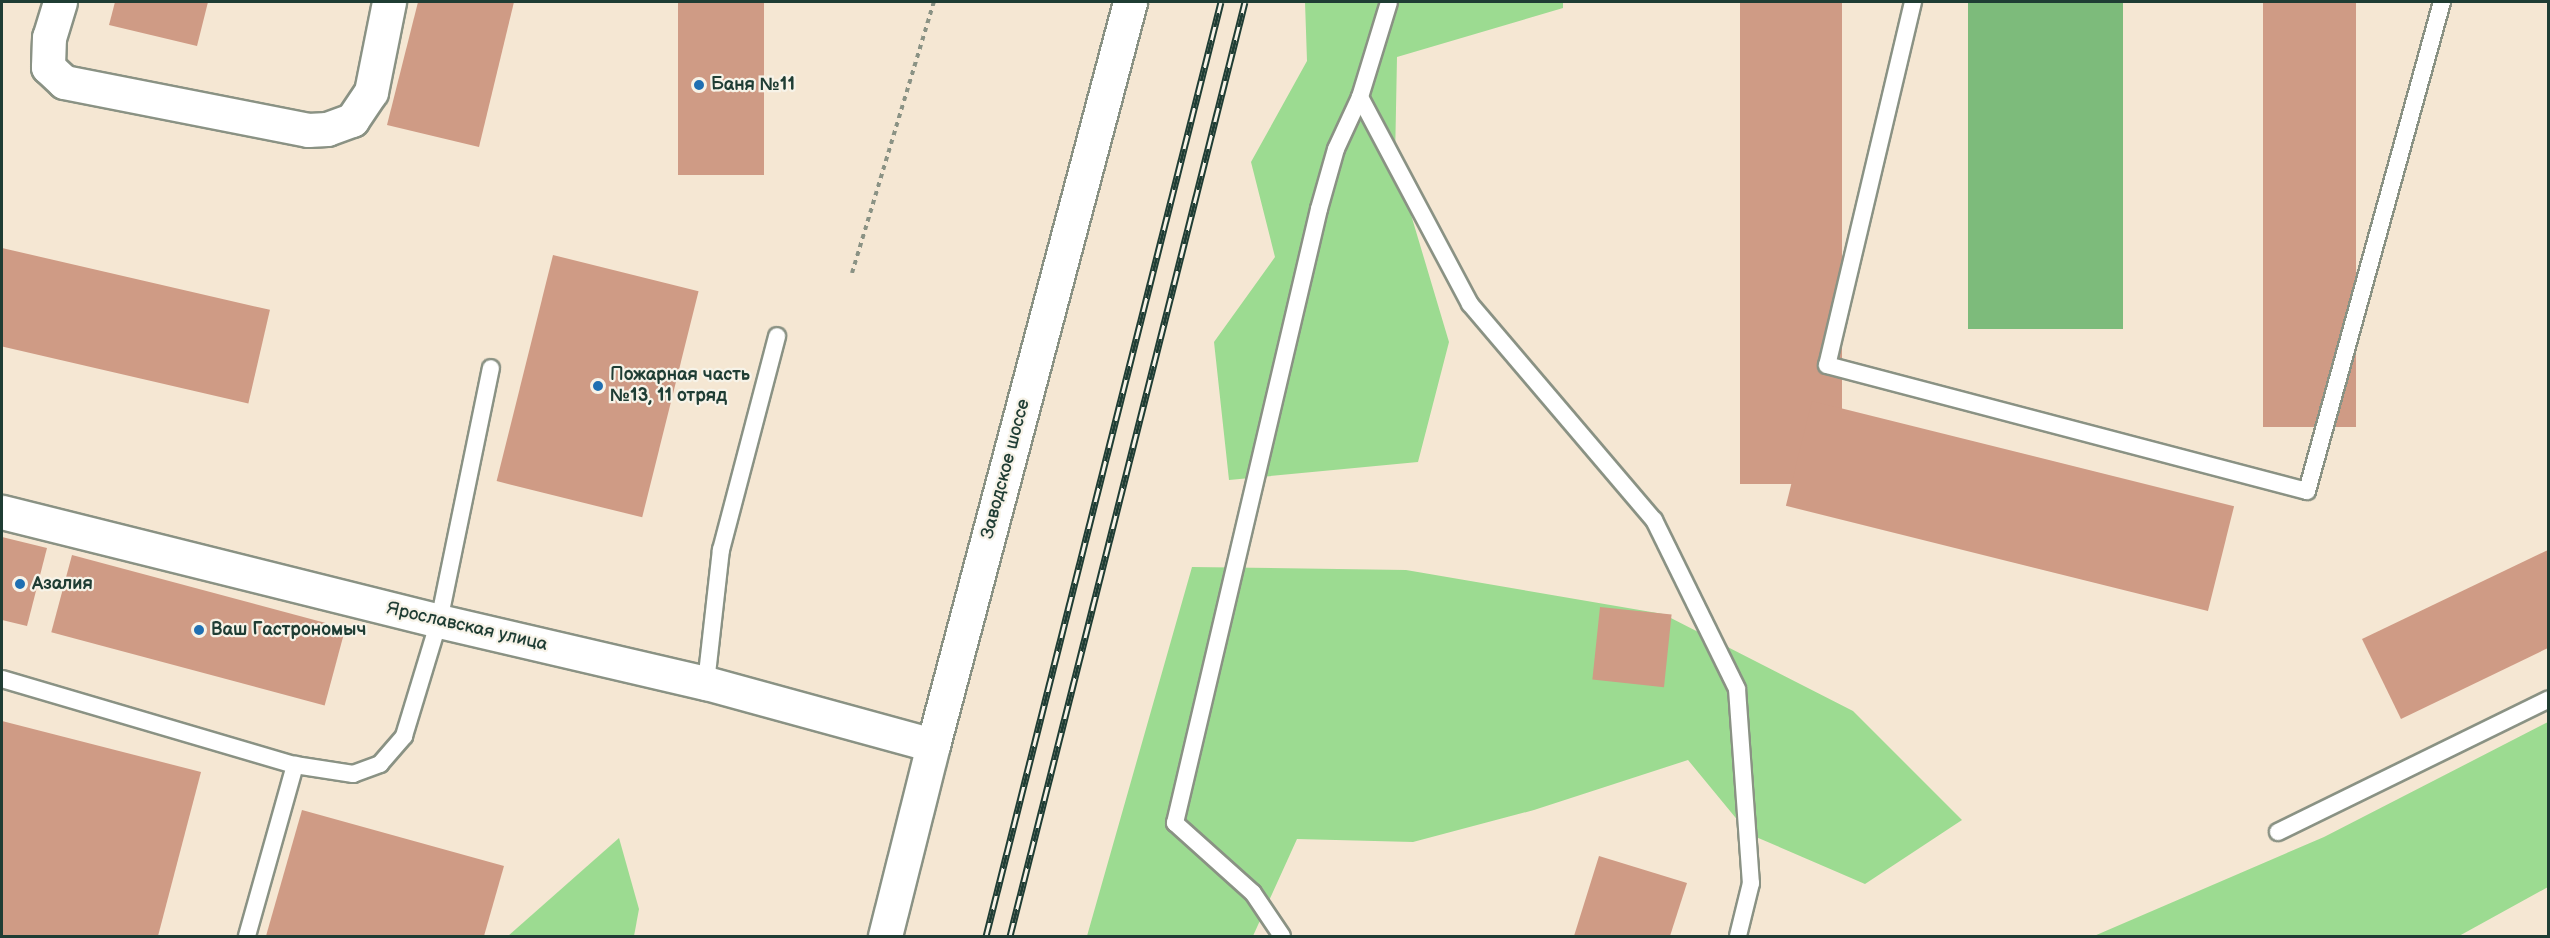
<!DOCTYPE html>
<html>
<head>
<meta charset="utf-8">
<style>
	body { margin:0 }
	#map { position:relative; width:2550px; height:938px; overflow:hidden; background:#f5e7d3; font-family:"Balsamiq Sans",sans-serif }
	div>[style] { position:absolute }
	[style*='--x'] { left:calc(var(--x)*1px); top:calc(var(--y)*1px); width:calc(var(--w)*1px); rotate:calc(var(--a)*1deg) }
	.green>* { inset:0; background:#9cdb91 }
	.forest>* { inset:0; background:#7dbb7b; transform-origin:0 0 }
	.building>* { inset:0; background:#cf9b85; transform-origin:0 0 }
	.path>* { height:4px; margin-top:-2px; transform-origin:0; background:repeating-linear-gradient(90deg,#8a9284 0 4.5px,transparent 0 9px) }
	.roads { filter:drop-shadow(2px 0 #8a9284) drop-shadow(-2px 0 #8a9284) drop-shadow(0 2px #8a9284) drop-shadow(0 -2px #8a9284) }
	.service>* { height:16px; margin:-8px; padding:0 8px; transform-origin:8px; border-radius:8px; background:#fff }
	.minor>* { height:33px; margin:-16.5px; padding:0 16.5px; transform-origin:16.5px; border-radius:16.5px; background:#fff }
	.secondary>* { height:33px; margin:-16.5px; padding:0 16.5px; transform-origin:16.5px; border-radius:16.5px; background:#fff }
	.rail>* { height:7px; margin-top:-3.5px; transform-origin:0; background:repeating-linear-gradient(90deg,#f7f3e8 0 14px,#1f3d34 0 28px); box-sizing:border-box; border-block:2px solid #1f3d34 }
	.dots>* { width:16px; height:16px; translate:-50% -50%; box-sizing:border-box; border:3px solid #f7f3e8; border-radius:50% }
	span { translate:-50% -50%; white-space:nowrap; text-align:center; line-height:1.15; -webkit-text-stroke:4.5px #f7f3e8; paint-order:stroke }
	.poi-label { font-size:18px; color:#1f3d34; font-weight:700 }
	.left { translate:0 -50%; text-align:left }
	.street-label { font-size:18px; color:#1f3d34 }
	.frame { position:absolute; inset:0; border:3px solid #1f3d34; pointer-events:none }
</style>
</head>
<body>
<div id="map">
	<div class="green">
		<div style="clip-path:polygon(1305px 2px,1563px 2px,1563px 8px,1397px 57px,1395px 161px,1449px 342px,1418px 462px,1229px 480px,1214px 342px,1275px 257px,1251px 162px,1307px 61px)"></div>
		<div style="clip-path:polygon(1192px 567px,1406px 570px,1663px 614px,1853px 711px,1962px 820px,1865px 884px,1749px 834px,1688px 760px,1534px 810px,1413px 842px,1297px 839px,1253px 936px,1087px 936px)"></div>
		<div style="clip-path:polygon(2548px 722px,2548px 887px,2459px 936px,2094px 936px,2324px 837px)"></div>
		<div style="clip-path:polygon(619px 838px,639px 909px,634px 936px,508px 936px)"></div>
	</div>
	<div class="forest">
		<div style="left:1968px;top:2px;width:155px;height:327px"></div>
	</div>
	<div class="building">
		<div style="clip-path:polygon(115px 2px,208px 2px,197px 46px,109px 25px)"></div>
		<div style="clip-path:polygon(418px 2px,514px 2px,479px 147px,387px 125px)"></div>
		<div style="left:678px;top:2px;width:86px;height:173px"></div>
		<div style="left:1740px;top:2px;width:102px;height:482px"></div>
		<div style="left:2263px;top:2px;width:93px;height:425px"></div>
		<div style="left:2px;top:248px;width:275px;height:96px;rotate:13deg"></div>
		<div style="left:553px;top:255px;width:150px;height:233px;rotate:14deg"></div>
		<div style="left:1812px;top:401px;width:435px;height:108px;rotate:14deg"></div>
		<div style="clip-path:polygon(2px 537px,47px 548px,27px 626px,2px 620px)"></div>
		<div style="clip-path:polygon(2548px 550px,2548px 648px,2401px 719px,2362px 639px)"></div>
		<div style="left:72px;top:555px;width:283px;height:80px;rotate:15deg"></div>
		<div style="left:1600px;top:607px;width:72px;height:73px;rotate:6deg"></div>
		<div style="clip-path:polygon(2px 721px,201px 772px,158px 936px,2px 936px)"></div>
		<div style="clip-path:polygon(302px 810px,504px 866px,484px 936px,266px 936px)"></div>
		<div style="clip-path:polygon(1599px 856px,1687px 883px,1670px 936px,1574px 936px)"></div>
	</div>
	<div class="path">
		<div style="--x:852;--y:273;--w:283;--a:-73.2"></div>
	</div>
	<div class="roads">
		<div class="service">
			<div style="--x:1913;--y:2;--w:373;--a:103.3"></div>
			<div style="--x:1827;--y:365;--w:496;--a:14.7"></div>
			<div style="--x:2307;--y:491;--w:507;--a:-74.57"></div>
			<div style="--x:1360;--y:97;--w:234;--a:62"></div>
			<div style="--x:1470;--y:304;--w:284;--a:49.6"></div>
			<div style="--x:1654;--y:520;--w:188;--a:63.8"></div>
			<div style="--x:1737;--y:689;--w:195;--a:85.9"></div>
			<div style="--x:1751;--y:883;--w:55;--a:103.8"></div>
			<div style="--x:2;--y:679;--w:305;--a:16.4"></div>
			<div style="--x:295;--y:765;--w:59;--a:8.8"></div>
			<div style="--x:353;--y:774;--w:29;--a:-20"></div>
			<div style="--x:380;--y:764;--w:37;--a:-49"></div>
			<div style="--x:404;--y:736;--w:120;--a:-73.1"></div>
			<div style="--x:439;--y:621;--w:258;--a:-78.4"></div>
			<div style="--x:706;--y:683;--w:134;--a:-83.6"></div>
			<div style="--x:721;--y:550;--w:221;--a:-75.3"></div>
			<div style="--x:2278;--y:832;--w:301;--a:-26.1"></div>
			<div style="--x:247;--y:936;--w:178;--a:-74.3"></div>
			<div style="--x:1282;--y:936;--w:52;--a:-124"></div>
			<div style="--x:1253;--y:893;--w:105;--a:-138.1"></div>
			<div style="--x:1175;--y:823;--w:631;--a:-76.8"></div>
			<div style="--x:1319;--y:209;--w:62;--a:-74.2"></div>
			<div style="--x:1336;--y:149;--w:57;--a:-65.2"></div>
			<div style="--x:1360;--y:97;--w:99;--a:-73"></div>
		</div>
		<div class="minor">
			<div style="--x:60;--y:2;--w:37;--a:107"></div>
			<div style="--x:49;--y:37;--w:30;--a:92"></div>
			<div style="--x:48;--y:67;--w:22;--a:43"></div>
			<div style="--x:64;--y:82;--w:249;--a:11.1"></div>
			<div style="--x:308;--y:130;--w:19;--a:-3"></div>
			<div style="--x:327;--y:129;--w:27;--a:-20"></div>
			<div style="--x:352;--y:120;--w:34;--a:-56"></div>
			<div style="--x:371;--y:92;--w:92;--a:-78.7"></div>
			<div style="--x:2;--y:512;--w:450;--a:14"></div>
			<div style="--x:439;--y:621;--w:274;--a:13.1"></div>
			<div style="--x:706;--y:683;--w:235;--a:15.3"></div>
		</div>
		<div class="secondary">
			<div style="--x:885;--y:936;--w:197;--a:-75.9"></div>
			<div style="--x:933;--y:745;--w:769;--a:-75.15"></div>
		</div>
	</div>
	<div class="rail">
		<div style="--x:986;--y:936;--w:963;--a:-75.88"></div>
		<div style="--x:1010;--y:936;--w:963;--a:-75.88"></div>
	</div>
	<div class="dots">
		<div style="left:699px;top:85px;background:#1f6fb2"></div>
		<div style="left:598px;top:386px;background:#1f6fb2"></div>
		<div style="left:20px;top:584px;background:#1f6fb2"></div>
		<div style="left:199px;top:630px;background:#1f6fb2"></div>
	</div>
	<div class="poi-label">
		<span class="left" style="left:711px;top:85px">Баня №11</span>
		<span class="left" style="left:610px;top:386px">Пожарная часть<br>№13, 11 отряд</span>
		<span class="left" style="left:32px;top:584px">Азалия</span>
		<span class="left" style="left:211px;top:630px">Ваш Гастрономыч</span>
	</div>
	<div class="street-label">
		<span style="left:1006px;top:469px;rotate:-75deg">Заводское шоссе</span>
		<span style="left:467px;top:627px;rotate:13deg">Ярославская улица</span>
	</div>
	<div class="frame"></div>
</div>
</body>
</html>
